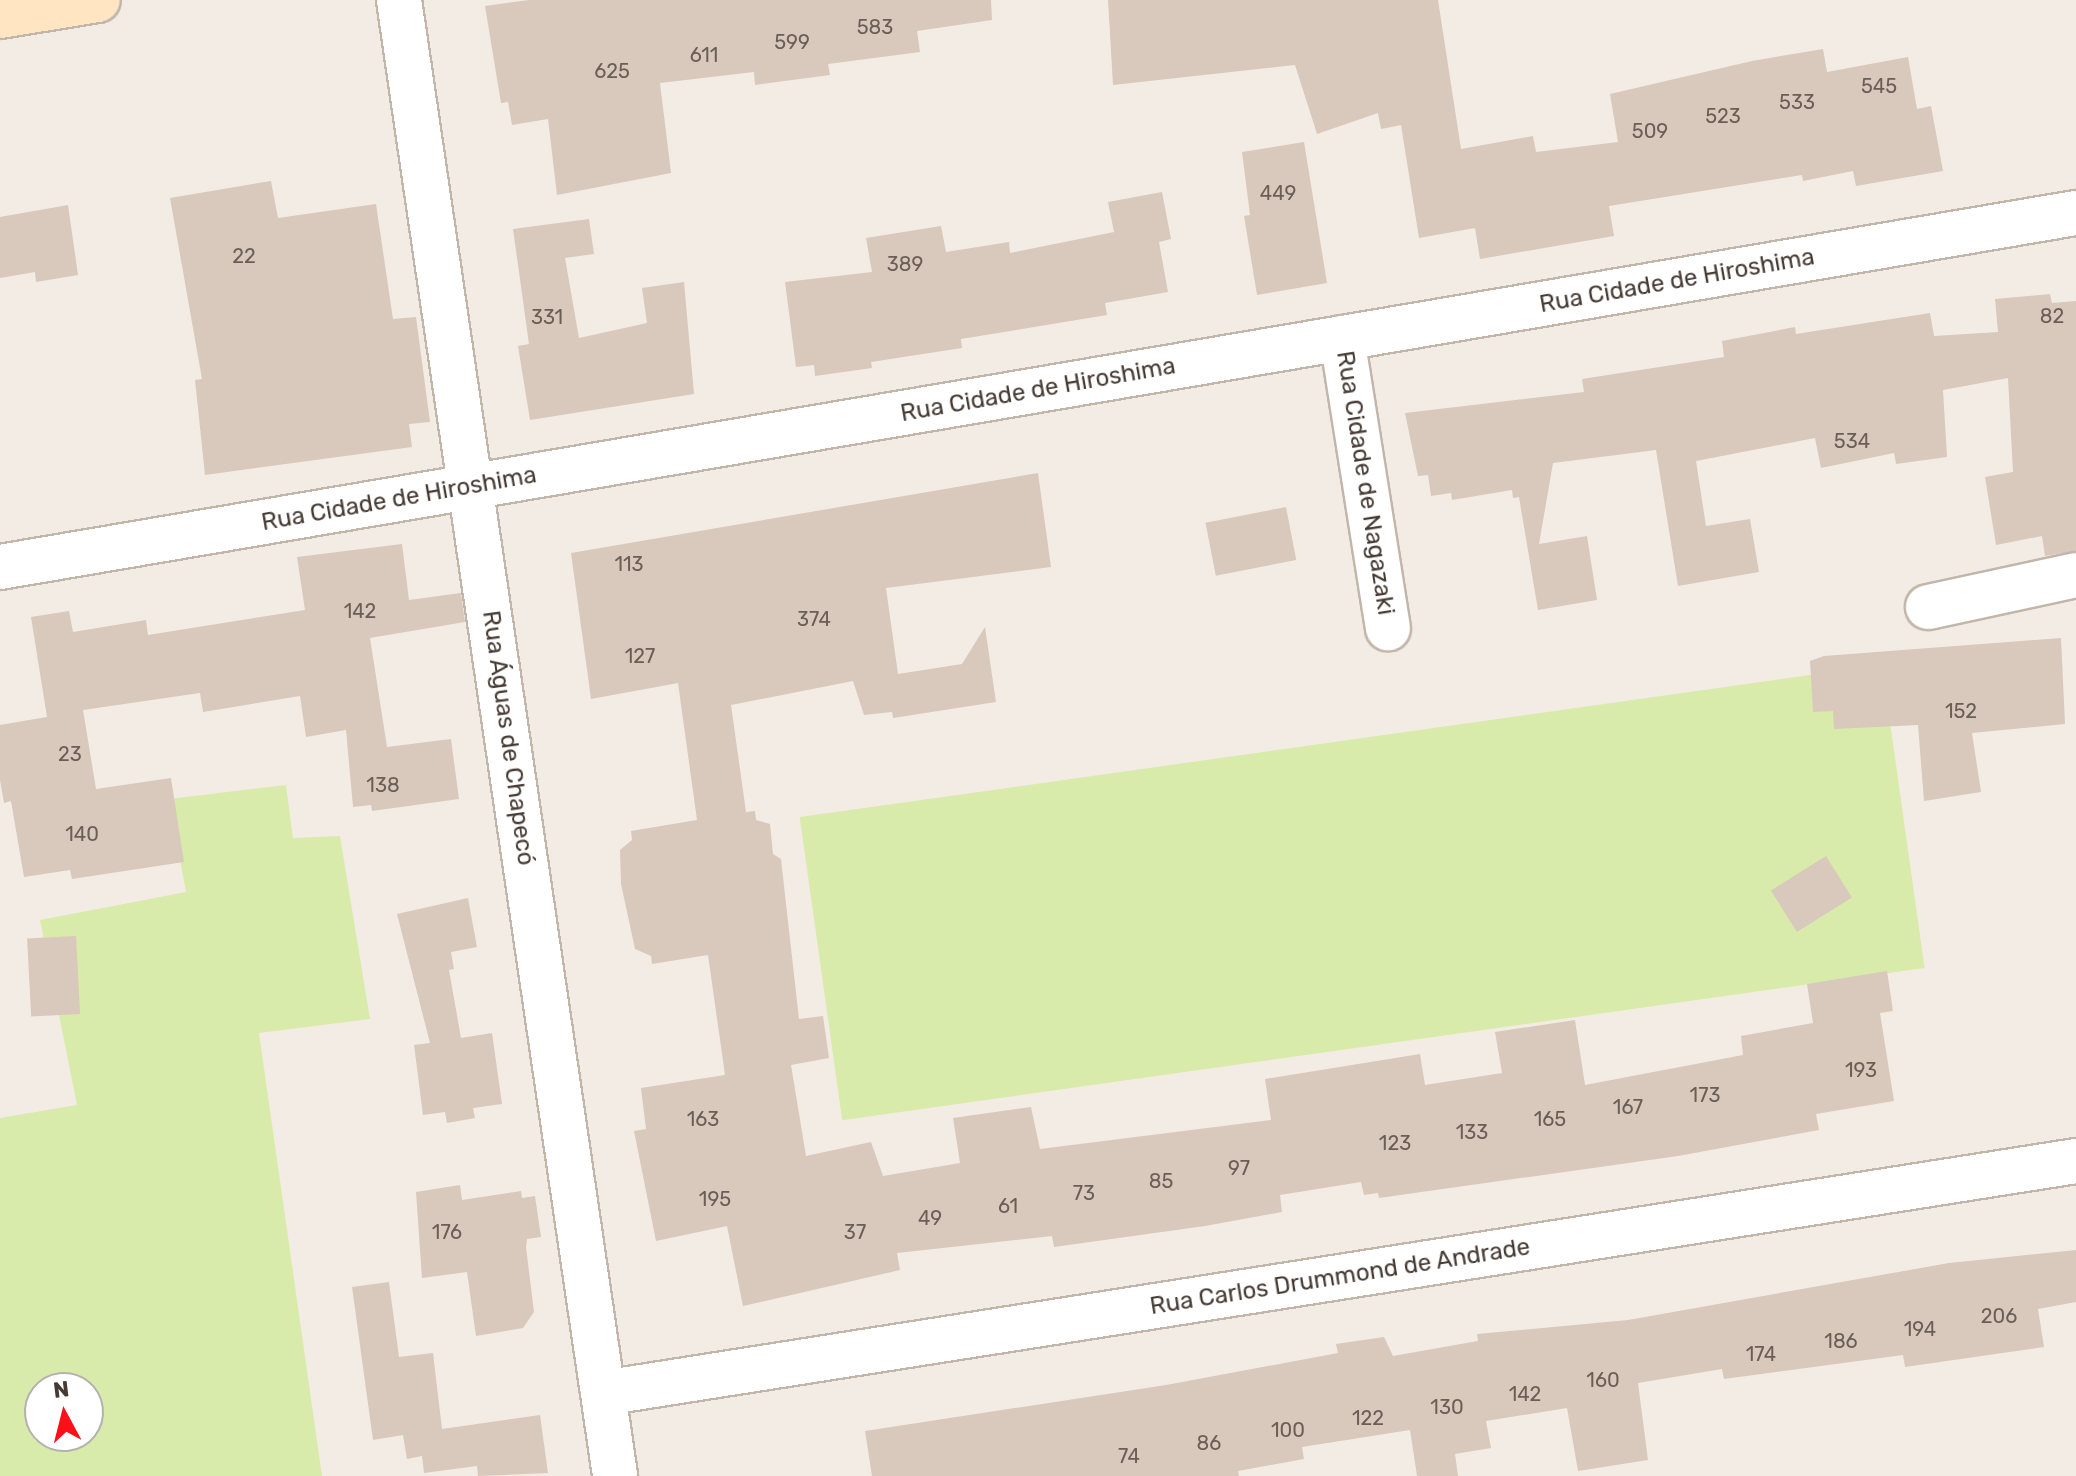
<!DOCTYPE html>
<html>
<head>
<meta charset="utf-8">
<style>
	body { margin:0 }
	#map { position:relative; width:2076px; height:1476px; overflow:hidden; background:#f3ece4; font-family:Rubik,sans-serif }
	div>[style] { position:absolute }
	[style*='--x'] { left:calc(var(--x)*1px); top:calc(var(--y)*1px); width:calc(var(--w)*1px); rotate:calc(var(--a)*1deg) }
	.green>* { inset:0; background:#d9ebaa; transform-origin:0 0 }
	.building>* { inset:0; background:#d9c8bc; transform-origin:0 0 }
	.roads { filter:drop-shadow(2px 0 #c2b5a9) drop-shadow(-2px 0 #c2b5a9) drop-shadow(0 2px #c2b5a9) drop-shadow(0 -2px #c2b5a9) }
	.street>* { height:44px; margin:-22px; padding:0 22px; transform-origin:22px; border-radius:22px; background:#fff }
	.secondary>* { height:44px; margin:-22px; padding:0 22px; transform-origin:22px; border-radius:22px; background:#ffe5c2 }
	span { translate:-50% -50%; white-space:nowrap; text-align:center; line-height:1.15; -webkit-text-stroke:7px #fff; paint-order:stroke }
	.number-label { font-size:20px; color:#6b5e56 }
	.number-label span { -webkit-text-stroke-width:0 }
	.street-label { font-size:24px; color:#463b34 }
	.north { position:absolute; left:24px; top:1372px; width:80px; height:80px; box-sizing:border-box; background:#fff; border:2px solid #b5b1ae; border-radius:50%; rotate:353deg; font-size:22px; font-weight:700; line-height:32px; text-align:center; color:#463b34 }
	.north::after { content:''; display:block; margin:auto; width:28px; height:36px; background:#ff0f17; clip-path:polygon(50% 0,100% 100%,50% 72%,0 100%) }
</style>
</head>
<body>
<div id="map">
	<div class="green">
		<div style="left:1882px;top:665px;width:306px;height:1093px;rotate:82deg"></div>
		<div style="clip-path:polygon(evenodd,286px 785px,293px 838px,340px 836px,370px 1019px,259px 1033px,322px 1476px,0 1476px,0 1118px,77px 1105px,40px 920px,186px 892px,169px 799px,286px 785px,40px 1388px,88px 1388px,88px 1436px,40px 1436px,40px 1388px)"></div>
	</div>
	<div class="building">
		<div style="clip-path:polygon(529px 0,991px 0,992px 20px,917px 31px,920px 52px,828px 64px,830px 75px,755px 85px,754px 72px,660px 83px,671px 173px,557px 195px,548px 119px,512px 125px,508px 102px,501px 103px,485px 6px)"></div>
		<div style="clip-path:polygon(1108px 0,1438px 0,1461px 149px,1533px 136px,1536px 152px,1618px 142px,1610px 94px,1752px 61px,1823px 49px,1827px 72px,1908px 57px,1917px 109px,1931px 106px,1943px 171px,1856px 186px,1853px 171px,1803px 181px,1802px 175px,1609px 206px,1614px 236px,1480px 259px,1475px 228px,1419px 238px,1401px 125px,1381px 129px,1378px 113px,1317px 134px,1295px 65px,1113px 85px)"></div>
		<div style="clip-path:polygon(1304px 142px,1327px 283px,1257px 295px,1244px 216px,1250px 215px,1242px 152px)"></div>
		<div style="clip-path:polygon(271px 181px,278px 218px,376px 204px,393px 319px,416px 317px,430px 422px,409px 424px,412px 447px,205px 475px,195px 380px,202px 379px,170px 198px)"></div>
		<div style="clip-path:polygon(1162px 192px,1171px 239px,1159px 242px,1168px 292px,1105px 303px,1107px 315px,961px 339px,962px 348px,871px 362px,872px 368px,815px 376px,814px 365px,796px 367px,785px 282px,872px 272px,866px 238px,941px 226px,946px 252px,1009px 242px,1010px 253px,1114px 232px,1108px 202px)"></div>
		<div style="clip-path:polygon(68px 205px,78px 275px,36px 282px,35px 272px,0 278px,0 217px)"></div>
		<div style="clip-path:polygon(589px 219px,594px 254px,565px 258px,579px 338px,647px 323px,642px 288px,684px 282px,694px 394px,530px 420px,518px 346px,529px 344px,513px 229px)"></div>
		<div style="clip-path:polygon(2050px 294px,2052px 303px,2076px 301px,2076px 551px,2045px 556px,2042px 536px,1996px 545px,1985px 477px,2013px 472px,2008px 378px,1943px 390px,1947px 457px,1896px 464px,1894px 453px,1821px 468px,1815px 438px,1696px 461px,1706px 526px,1750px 519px,1759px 572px,1678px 586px,1656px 450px,1553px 463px,1539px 544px,1587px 536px,1597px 600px,1538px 610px,1519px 497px,1513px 498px,1512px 490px,1452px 500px,1451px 493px,1431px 496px,1428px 475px,1418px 476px,1405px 413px,1584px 392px,1582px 379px,1724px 357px,1722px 341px,1795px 327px,1796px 334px,1930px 313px,1934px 336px,1998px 332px,1995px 299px)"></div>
		<div style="clip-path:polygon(1038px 473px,1051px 567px,886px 588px,898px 674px,962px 664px,985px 627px,996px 702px,893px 718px,892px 712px,864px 715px,853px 681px,731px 705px,746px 812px,755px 811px,756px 820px,770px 824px,773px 854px,781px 859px,799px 1019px,823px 1016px,829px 1058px,791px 1065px,806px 1156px,871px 1142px,883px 1176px,960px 1163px,953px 1118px,1031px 1107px,1040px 1149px,1271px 1120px,1265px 1079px,1420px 1054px,1425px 1085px,1502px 1073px,1495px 1032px,1575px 1020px,1585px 1085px,1743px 1055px,1741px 1036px,1813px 1023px,1807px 984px,1887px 971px,1893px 1011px,1880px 1013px,1894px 1101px,1816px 1114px,1819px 1130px,1678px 1156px,1379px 1198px,1378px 1193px,1364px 1195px,1361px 1182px,1280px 1195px,1282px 1212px,1205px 1226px,1054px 1247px,1052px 1236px,897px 1253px,900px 1270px,743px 1306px,727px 1226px,656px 1241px,634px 1131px,646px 1129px,641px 1088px,725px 1075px,708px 955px,652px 964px,651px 956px,635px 949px,621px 884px,620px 850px,632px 840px,631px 831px,697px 820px,678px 683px,591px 699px,571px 553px)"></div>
		<div style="left:1286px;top:507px;width:54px;height:82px;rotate:79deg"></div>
		<div style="clip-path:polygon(402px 544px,409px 600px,461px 593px,465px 622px,370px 638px,387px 747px,451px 739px,459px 799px,372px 811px,371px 805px,353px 807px,346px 730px,306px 737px,300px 696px,203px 712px,200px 693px,83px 710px,96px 789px,171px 778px,184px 862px,72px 879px,70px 870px,24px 877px,11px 801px,4px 803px,0 780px,0 725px,47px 717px,31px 617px,69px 611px,73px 632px,146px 620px,148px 635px,305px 610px,297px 557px)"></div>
		<div style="clip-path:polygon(2061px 638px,2065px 724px,1972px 733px,1981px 792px,1924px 801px,1918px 725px,1834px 729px,1833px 711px,1813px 712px,1810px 661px,1824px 656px)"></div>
		<div style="left:1826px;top:856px;width:49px;height:65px;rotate:58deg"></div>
		<div style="clip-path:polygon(468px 898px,477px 947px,451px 952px,454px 969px,449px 970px,461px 1038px,492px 1033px,502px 1104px,473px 1108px,475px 1118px,447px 1123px,445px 1112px,423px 1115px,414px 1045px,430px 1043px,397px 914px)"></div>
		<div style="left:76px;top:936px;width:78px;height:49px;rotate:87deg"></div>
		<div style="clip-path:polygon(460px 1185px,462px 1200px,521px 1191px,522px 1198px,535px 1196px,541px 1237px,527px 1239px,526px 1247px,534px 1312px,523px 1328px,476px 1336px,467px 1272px,422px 1278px,416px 1192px)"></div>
		<div style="clip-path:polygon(2076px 1250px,2076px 1302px,2038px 1309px,2044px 1347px,1905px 1367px,1903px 1355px,1724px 1379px,1722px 1369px,1638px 1383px,1648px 1460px,1578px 1471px,1567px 1408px,1486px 1421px,1491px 1448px,1455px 1454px,1458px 1476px,1417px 1476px,1410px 1430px,1302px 1447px,1304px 1459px,1238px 1471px,1239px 1476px,872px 1476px,865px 1431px,1166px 1385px,1338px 1353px,1336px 1344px,1384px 1337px,1393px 1356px,1478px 1341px,1477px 1334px,1628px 1320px,1949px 1263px)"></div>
		<div style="clip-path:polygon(389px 1282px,399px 1357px,433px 1353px,442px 1429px,540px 1415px,548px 1473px,478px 1476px,477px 1466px,424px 1473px,422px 1456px,407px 1459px,403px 1435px,373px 1440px,352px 1287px)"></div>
	</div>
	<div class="roads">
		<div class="street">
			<div style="--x:399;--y:0;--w:1492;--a:81.67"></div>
			<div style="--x:1342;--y:338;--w:294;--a:81"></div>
			<div style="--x:0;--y:567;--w:2106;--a:-9.68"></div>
			<div style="--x:1928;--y:607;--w:151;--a:-12.2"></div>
			<div style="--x:603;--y:1393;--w:1491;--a:-8.95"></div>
		</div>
		<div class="secondary">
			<div style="--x:0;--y:16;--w:99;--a:-9.3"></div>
		</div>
	</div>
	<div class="number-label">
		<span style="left:875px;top:27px">583</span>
		<span style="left:792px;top:42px">599</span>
		<span style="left:704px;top:55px">611</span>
		<span style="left:612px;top:71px">625</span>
		<span style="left:1879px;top:86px">545</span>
		<span style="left:1797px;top:102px">533</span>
		<span style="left:1723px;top:116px">523</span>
		<span style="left:1650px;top:131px">509</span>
		<span style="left:1278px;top:193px">449</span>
		<span style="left:244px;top:256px">22</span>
		<span style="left:905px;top:264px">389</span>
		<span style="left:2052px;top:316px">82</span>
		<span style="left:547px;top:317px">331</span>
		<span style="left:1852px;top:441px">534</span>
		<span style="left:629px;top:564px">113</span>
		<span style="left:360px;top:611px">142</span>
		<span style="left:814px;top:619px">374</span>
		<span style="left:640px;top:656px">127</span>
		<span style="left:1961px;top:711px">152</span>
		<span style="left:70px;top:754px">23</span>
		<span style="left:383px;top:785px">138</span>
		<span style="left:82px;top:834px">140</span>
		<span style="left:1861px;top:1070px">193</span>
		<span style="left:1705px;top:1095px">173</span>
		<span style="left:1628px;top:1107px">167</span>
		<span style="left:703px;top:1119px">163</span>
		<span style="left:1550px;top:1119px">165</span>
		<span style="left:1472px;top:1132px">133</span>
		<span style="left:1395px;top:1143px">123</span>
		<span style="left:1239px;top:1168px">97</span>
		<span style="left:1161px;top:1181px">85</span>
		<span style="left:1084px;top:1193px">73</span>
		<span style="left:715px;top:1199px">195</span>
		<span style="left:1008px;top:1206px">61</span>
		<span style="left:930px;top:1218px">49</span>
		<span style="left:447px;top:1232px">176</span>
		<span style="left:855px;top:1232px">37</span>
		<span style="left:1999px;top:1316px">206</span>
		<span style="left:1920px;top:1329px">194</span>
		<span style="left:1841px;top:1341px">186</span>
		<span style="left:1761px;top:1354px">174</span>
		<span style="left:1603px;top:1380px">160</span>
		<span style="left:1525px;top:1394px">142</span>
		<span style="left:1447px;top:1407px">130</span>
		<span style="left:1368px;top:1418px">122</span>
		<span style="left:1288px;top:1430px">100</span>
		<span style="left:1209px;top:1443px">86</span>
		<span style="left:1129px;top:1456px">74</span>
	</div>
	<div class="street-label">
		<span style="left:1677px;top:281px;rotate:-10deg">Rua Cidade de Hiroshima</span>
		<span style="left:1038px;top:390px;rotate:-10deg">Rua Cidade de Hiroshima</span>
		<span style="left:1365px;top:483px;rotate:81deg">Rua Cidade de Nagazaki</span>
		<span style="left:399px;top:499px;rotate:-10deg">Rua Cidade de Hiroshima</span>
		<span style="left:508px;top:738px;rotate:82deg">Rua Águas de Chapecó</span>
		<span style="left:1340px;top:1277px;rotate:-9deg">Rua Carlos Drummond de Andrade</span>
	</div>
	<div class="north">N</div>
</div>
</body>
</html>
